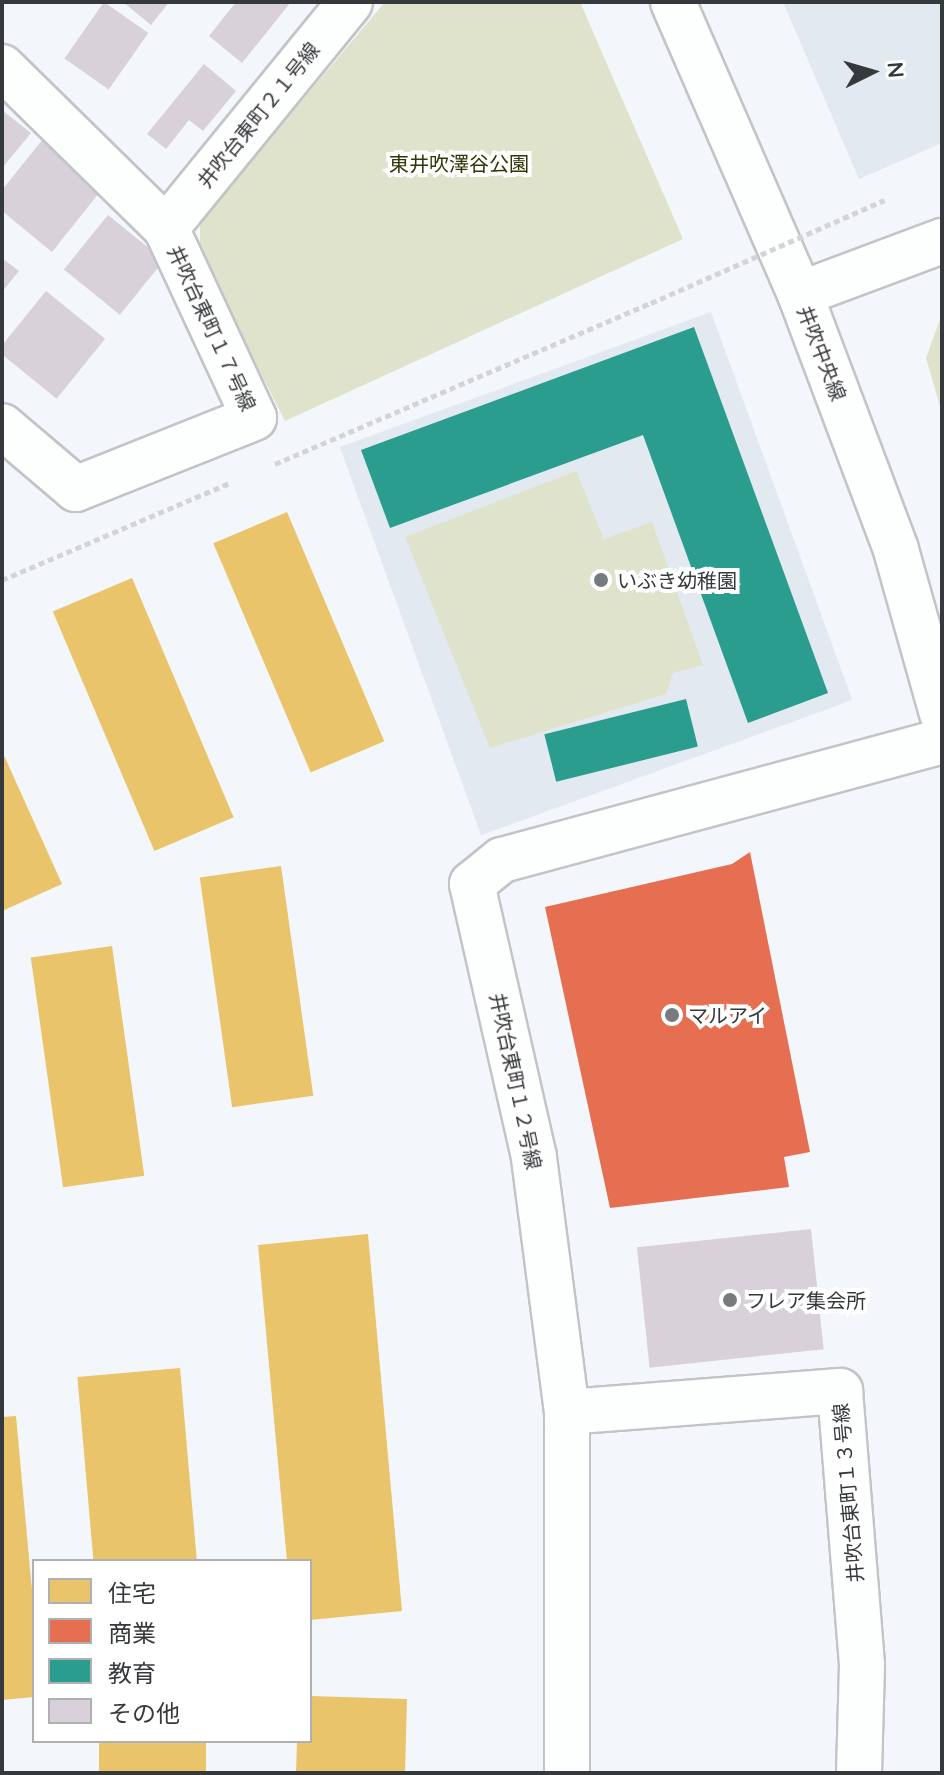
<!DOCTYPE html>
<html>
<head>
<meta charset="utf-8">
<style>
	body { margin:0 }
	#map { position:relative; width:944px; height:1775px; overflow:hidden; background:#f3f6fa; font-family:Quicksand,"Noto Sans JP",sans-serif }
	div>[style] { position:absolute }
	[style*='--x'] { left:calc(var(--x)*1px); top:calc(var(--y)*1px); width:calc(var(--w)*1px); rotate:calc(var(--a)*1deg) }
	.built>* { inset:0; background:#e2e9f1; transform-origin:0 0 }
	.green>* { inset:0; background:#dfe3cc }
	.homes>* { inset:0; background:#e9c46a; transform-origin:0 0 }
	.shops>* { inset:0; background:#e76f51 }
	.schools>* { inset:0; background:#2a9d8f; transform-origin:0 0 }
	.building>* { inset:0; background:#d8d1da; transform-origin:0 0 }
	.path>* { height:5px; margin-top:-2.5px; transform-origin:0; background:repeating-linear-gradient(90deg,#d2d4d6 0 6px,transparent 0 10px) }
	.roads { filter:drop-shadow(2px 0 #c2c4c7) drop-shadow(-2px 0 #c2c4c7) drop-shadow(0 2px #c2c4c7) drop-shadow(0 -2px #c2c4c7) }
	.minor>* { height:44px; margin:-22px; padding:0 22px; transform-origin:22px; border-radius:22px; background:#fdfefe }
	.path-bridge>* { height:5px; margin-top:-2.5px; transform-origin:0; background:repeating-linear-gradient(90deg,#d2d4d6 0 6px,transparent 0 10px) }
	.dots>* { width:22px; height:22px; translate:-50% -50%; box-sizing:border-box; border:4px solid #fff; border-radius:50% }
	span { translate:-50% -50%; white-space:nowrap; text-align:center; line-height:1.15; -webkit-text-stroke:8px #fff; paint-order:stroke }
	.street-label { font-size:20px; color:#36393c }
	.park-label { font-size:20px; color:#333507 }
	.poi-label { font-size:20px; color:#36393c }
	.left { translate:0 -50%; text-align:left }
	.frame { position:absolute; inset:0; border:4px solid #36393c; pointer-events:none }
	.legend { position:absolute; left:32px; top:1559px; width:280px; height:184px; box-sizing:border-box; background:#fff; border:2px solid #afb0b1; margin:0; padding:10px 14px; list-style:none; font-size:24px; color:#36393c }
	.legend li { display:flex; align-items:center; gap:16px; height:40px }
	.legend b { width:40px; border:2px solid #afb0b1 }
	.north { position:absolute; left:832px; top:32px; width:80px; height:80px; -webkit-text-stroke:6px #fff; paint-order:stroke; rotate:85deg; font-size:22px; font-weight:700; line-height:32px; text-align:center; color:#36393c }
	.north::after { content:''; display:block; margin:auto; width:28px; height:36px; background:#36393c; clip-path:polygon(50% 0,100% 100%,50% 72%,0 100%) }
</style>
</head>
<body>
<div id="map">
	<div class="built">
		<div style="clip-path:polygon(783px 2px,942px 2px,942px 143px,859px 179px)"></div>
		<div style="left:711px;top:312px;width:413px;height:395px;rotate:70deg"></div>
	</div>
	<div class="green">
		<div style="clip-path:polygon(385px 2px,580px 2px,683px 239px,285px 421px,200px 254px,200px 221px)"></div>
		<div style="clip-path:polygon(942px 314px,942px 413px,926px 358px)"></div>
		<div style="clip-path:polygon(576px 471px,604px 539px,652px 522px,703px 665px,673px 673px,666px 694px,490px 748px,405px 537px)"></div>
	</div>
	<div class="homes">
		<div style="left:287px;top:512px;width:249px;height:80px;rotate:67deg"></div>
		<div style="left:132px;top:578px;width:260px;height:86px;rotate:67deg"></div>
		<div style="clip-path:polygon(2px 751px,62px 884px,2px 911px)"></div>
		<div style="left:281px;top:866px;width:232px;height:82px;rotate:82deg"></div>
		<div style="left:112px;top:946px;width:232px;height:82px;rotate:82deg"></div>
		<div style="clip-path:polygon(368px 1234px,402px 1611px,310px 1620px,310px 1561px,287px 1561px,258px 1245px)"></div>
		<div style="left:180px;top:1368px;width:194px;height:103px;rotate:85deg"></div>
		<div style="clip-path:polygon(16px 1416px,34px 1612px,34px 1697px,2px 1700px,2px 1417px)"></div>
		<div style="clip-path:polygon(310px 1696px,407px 1699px,405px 1773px,296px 1773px,297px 1741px,310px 1741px)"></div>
		<div style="left:99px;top:1741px;width:107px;height:32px"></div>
	</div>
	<div class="shops">
		<div style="clip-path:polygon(750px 852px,810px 1152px,784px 1157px,789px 1187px,610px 1208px,545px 907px,732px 864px)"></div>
	</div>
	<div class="schools">
		<div style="clip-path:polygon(694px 327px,828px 693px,748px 723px,643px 435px,390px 528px,361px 450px)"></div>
		<div style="left:686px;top:699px;width:49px;height:146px;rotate:76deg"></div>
	</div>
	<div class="building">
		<div style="left:104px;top:2px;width:54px;height:69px;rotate:35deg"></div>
		<div style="clip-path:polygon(123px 2px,169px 2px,151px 25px)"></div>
		<div style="clip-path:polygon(236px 2px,291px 2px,242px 63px,209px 36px)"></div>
		<div style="clip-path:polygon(204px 64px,236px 91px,203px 131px,189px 120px,166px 149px,147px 134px)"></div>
		<div style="clip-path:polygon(2px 110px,31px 133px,2px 168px)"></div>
		<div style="clip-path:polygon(43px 139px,103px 188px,52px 252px,2px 211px,2px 190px)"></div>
		<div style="left:108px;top:215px;width:72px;height:70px;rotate:39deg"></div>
		<div style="clip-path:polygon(2px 258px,19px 271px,2px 292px)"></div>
		<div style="left:46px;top:291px;width:76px;height:77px;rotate:39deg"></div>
		<div style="left:811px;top:1229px;width:121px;height:175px;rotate:84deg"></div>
	</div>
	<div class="path">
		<div style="--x:275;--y:464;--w:409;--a:-23.2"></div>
		<div style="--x:2;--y:580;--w:247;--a:-23.1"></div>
	</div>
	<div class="roads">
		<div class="minor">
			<div style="--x:673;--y:2;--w:318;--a:66.5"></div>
			<div style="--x:800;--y:294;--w:273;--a:69.4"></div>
			<div style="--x:896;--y:550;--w:170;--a:74.3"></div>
			<div style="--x:2;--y:67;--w:230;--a:44.5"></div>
			<div style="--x:166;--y:228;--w:209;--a:65.1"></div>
			<div style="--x:254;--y:418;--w:192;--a:158.3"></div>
			<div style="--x:76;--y:489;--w:97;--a:-139.6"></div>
			<div style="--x:166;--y:228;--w:291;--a:-50.8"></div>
			<div style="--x:800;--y:294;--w:152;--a:-20.5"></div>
			<div style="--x:567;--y:1412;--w:274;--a:-4.4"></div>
			<div style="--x:840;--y:1391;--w:275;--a:85.4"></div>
			<div style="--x:862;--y:1665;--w:108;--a:91.6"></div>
			<div style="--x:567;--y:1773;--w:361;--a:-90"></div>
			<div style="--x:567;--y:1412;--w:257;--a:-97.4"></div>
			<div style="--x:534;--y:1157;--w:280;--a:-102.8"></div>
			<div style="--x:472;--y:884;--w:38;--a:-39"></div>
			<div style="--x:502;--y:860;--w:456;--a:-15.1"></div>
		</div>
	</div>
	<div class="path-bridge">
		<div style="--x:651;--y:303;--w:255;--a:-23.8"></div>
	</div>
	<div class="dots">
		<div style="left:601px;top:580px;background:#787b7e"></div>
		<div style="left:672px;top:1015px;background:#787b7e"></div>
		<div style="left:730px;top:1300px;background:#787b7e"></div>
	</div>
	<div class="street-label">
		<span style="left:258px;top:115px;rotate:-51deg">井吹台東町２１号線</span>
		<span style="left:212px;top:328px;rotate:65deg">井吹台東町１７号線</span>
		<span style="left:822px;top:353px;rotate:69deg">井吹中央線</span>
		<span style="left:516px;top:1081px;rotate:78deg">井吹台東町１２号線</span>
		<span style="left:848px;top:1493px;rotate:-95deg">井吹台東町１３号線</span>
	</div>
	<div class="park-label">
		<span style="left:459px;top:163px">東井吹澤谷公園</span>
	</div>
	<div class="poi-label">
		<span class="left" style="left:617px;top:580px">いぶき幼稚園</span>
		<span class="left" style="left:688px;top:1015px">マルアイ</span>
		<span class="left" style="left:746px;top:1300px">フレア集会所</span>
	</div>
	<div class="frame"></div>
	<ul class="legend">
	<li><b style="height:22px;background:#e9c46a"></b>住宅</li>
	<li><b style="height:22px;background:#e76f51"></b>商業</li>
	<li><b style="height:22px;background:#2a9d8f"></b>教育</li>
	<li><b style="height:22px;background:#d8d1da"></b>その他</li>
	</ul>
	<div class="north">N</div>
</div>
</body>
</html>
